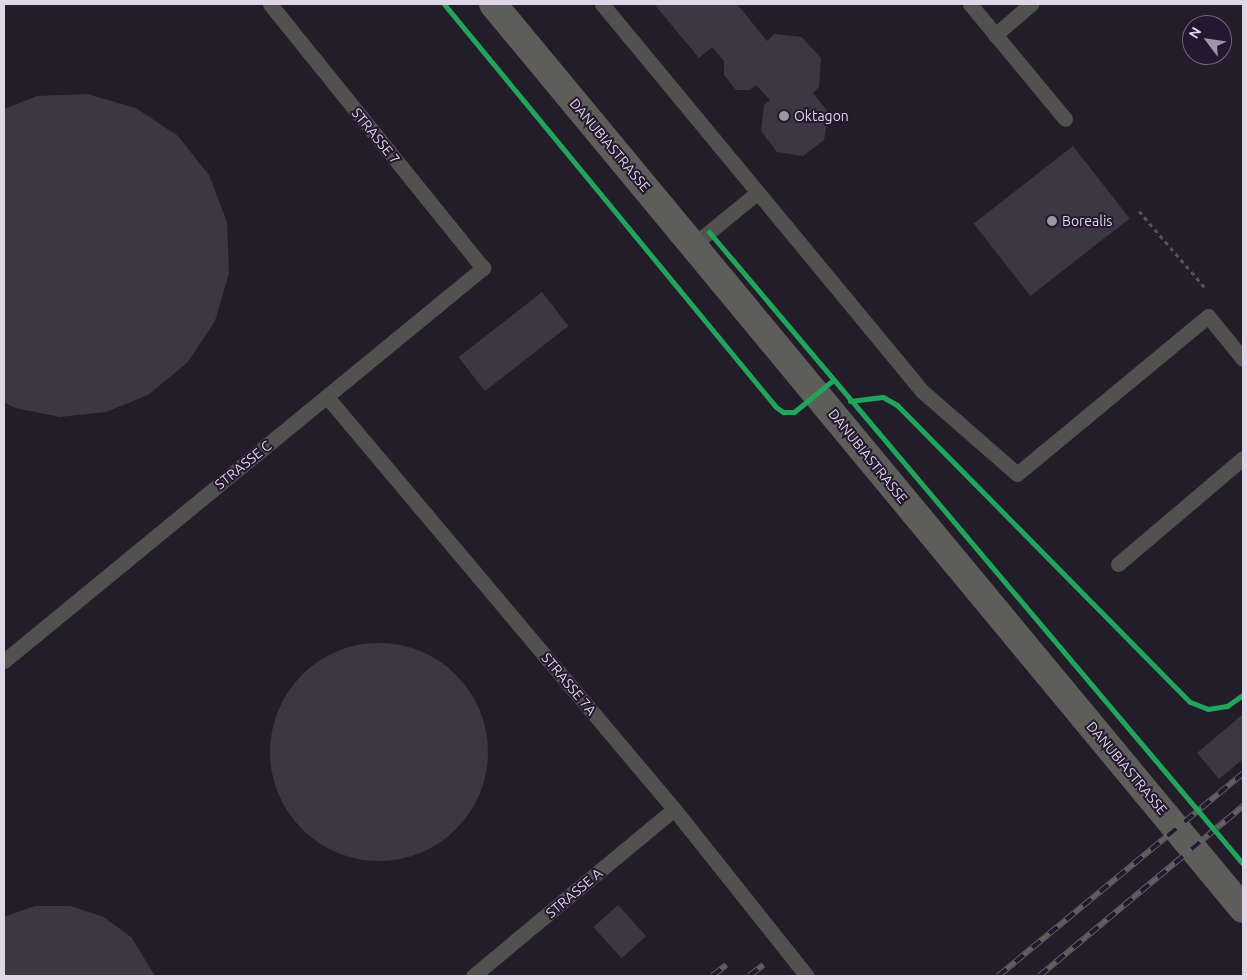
<!DOCTYPE html>
<html>
<head>
<meta charset="utf-8">
<style>
	body { margin:0 }
	#map { position:relative; width:1247px; height:980px; overflow:hidden; background:#231d29; font-family:Ubuntu,sans-serif }
	div>[style] { position:absolute }
	[style*='--x'] { left:calc(var(--x)*1px); top:calc(var(--y)*1px); width:calc(var(--w)*1px); rotate:calc(var(--a)*1deg) }
	.building>* { inset:0; background:#3d3643; transform-origin:0 0 }
	.round { border-radius:50% }
	.path>* { height:3px; margin-top:-1.5px; transform-origin:0; background:repeating-linear-gradient(90deg,#555456 0 4px,transparent 0 8px) }
	.lane>* { height:15px; margin:-7.5px; padding:0 7.5px; transform-origin:7.5px; border-radius:7.5px; background:#51514f }
	.secondary>* { height:28px; margin:-14px; padding:0 14px; transform-origin:14px; border-radius:14px; background:#5d5d5a }
	.rail>* { height:5.5px; margin-top:-2.75px; transform-origin:0; background:repeating-linear-gradient(90deg,#24172f 0 11px,#605f61 0 22px); box-sizing:border-box; border-block:1px solid #605f61 }
	.cycleway>* { height:5px; margin:-2.5px; padding:0 2.5px; transform-origin:2.5px; border-radius:2.5px; background:#20a55d }
	.dots>* { width:14px; height:14px; translate:-50% -50%; box-sizing:border-box; border:2px solid #24172f; border-radius:50% }
	span { translate:-50% -50%; white-space:nowrap; text-align:center; line-height:1.15; -webkit-text-stroke:4px #24172f; paint-order:stroke }
	.poi-label { font-size:14px; color:#dfd7e7 }
	.left { translate:0 -50%; text-align:left }
	.street-label { font-size:14px; color:#dfd7e7 }
	.frame { position:absolute; inset:0; border:5px solid #dfd7e7; pointer-events:none }
	.north { position:absolute; left:1182px; top:15px; width:50px; height:50px; box-sizing:border-box; background:#24172f; border:1px solid #6f6479; border-radius:50%; rotate:301deg; font-size:14px; font-weight:700; line-height:20px; text-align:center; color:#dfd7e7 }
	.north::after { content:''; display:block; margin:auto; width:18px; height:22px; background:#9d96a4; clip-path:polygon(50% 0,100% 100%,50% 72%,0 100%) }
</style>
</head>
<body>
<div id="map">
	<div class="building">
		<div style="clip-path:polygon(654px 4px,737px 4px,767px 41px,774px 34px,802px 37px,821px 58px,819px 87px,813px 93px,829px 113px,824px 140px,803px 156px,777px 152px,761px 131px,764px 105px,770px 100px,756px 85px,750px 90px,736px 90px,724px 75px,724px 61px,712px 47px,699px 58px)"></div>
		<div style="clip-path:polygon(87px 94px,136px 108px,178px 136px,209px 175px,227px 222px,229px 273px,215px 321px,187px 363px,148px 395px,106px 412px,60px 417px,15px 408px,4px 402px,4px 109px,37px 96px)"></div>
		<div style="left:1073px;top:146px;width:92px;height:126px;rotate:52deg"></div>
		<div style="left:542px;top:292px;width:43px;height:106px;rotate:52deg"></div>
		<div class="round" style="left:270px;top:643px;width:218px;height:218px"></div>
		<div style="clip-path:polygon(1243px 714px,1243px 759px,1219px 779px,1197px 753px)"></div>
		<div style="left:618px;top:905px;width:42px;height:33px;rotate:48deg"></div>
		<div style="clip-path:polygon(35px 906px,71px 906px,104px 917px,132px 938px,155px 976px,4px 976px,4px 917px)"></div>
	</div>
	<div class="path">
		<div style="--x:1139;--y:211;--w:104;--a:49.3"></div>
	</div>
	<div class="lane">
		<div style="--x:602;--y:4;--w:502;--a:50.41"></div>
		<div style="--x:922;--y:391;--w:126;--a:41.1"></div>
		<div style="--x:1017;--y:474;--w:248;--a:-39.6"></div>
		<div style="--x:1208;--y:316;--w:55;--a:50.9"></div>
		<div style="--x:970;--y:4;--w:149;--a:50.4"></div>
		<div style="--x:995;--y:35;--w:48;--a:-40.7"></div>
		<div style="--x:693;--y:245;--w:82;--a:-39.1"></div>
		<div style="--x:327;--y:397;--w:539;--a:49.89"></div>
		<div style="--x:674;--y:809;--w:213;--a:51.5"></div>
		<div style="--x:1118;--y:564;--w:164;--a:-40.3"></div>
		<div style="--x:4;--y:661;--w:620;--a:-39.37"></div>
		<div style="--x:483;--y:268;--w:339;--a:-128.9"></div>
		<div style="--x:473;--y:976;--w:261;--a:-39.7"></div>
	</div>
	<div class="secondary">
		<div style="--x:493;--y:4;--w:1175;--a:50.35"></div>
	</div>
	<div class="rail">
		<div style="--x:712;--y:976;--w:18;--a:-38"></div>
		<div style="--x:749;--y:976;--w:18;--a:-38"></div>
		<div style="--x:998;--y:976;--w:318;--a:-39.6"></div>
		<div style="--x:1039;--y:976;--w:266;--a:-39.8"></div>
	</div>
	<div class="cycleway">
		<div style="--x:444;--y:4;--w:522;--a:50.52"></div>
		<div style="--x:776;--y:407;--w:9;--a:36"></div>
		<div style="--x:783;--y:412;--w:11;--a:0"></div>
		<div style="--x:794;--y:412;--w:49;--a:-39.2"></div>
		<div style="--x:709;--y:232;--w:827;--a:49.8"></div>
		<div style="--x:850;--y:401;--w:33;--a:-7"></div>
		<div style="--x:883;--y:397;--w:16;--a:30"></div>
		<div style="--x:897;--y:405;--w:417;--a:45.4"></div>
		<div style="--x:1190;--y:702;--w:19;--a:21"></div>
		<div style="--x:1208;--y:709;--w:19;--a:-9"></div>
		<div style="--x:1227;--y:706;--w:19;--a:-35"></div>
	</div>
	<div class="dots">
		<div style="left:784px;top:116px;background:#9d96a4"></div>
		<div style="left:1052px;top:221px;background:#9d96a4"></div>
	</div>
	<div class="poi-label">
		<span class="left" style="left:794px;top:116px">Oktagon</span>
		<span class="left" style="left:1062px;top:221px">Borealis</span>
	</div>
	<div class="street-label">
		<span style="left:376px;top:136px;rotate:51deg">STRASSE 7</span>
		<span style="left:610px;top:145px;rotate:50deg">DANUBIASTRASSE</span>
		<span style="left:868px;top:456px;rotate:51deg">DANUBIASTRASSE</span>
		<span style="left:243px;top:465px;rotate:-39deg">STRASSE C</span>
		<span style="left:569px;top:684px;rotate:50deg">STRASSE 7A</span>
		<span style="left:1127px;top:768px;rotate:50deg">DANUBIASTRASSE</span>
		<span style="left:574px;top:893px;rotate:-40deg">STRASSE A</span>
	</div>
	<div class="frame"></div>
	<div class="north">N</div>
</div>
</body>
</html>
